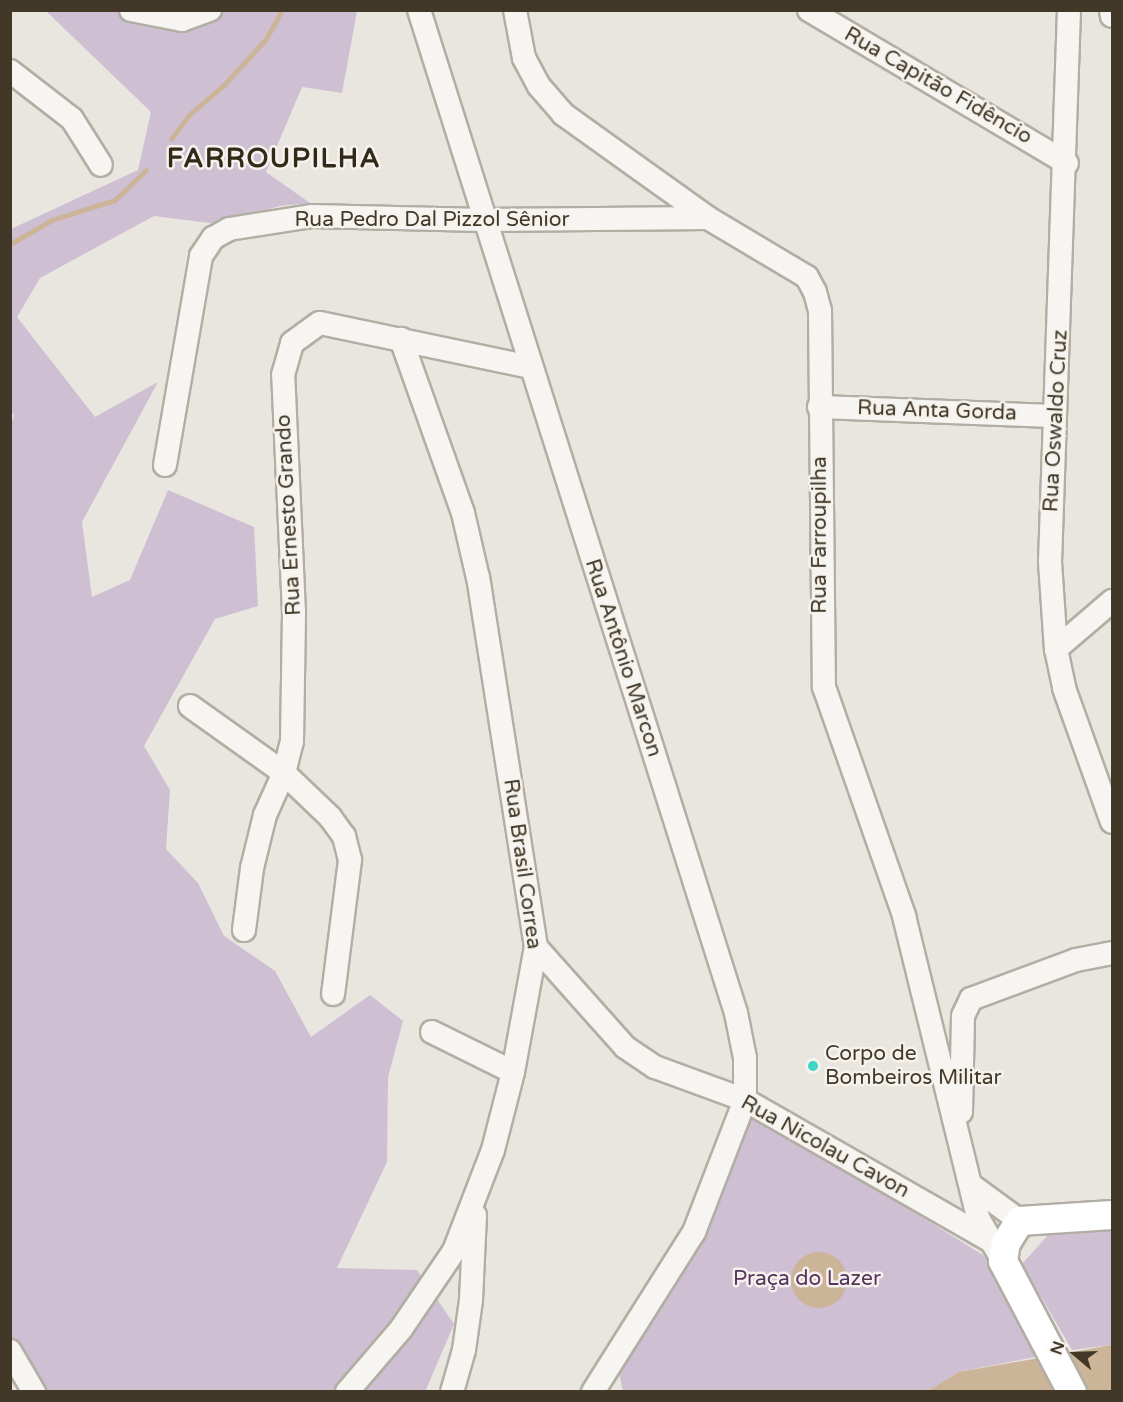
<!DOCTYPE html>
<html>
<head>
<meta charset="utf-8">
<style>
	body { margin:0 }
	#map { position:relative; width:1123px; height:1402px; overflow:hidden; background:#e9e5df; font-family:"Varela Round",sans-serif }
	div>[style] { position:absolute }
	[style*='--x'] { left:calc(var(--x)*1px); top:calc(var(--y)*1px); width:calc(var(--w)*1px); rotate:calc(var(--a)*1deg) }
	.green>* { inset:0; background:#cfbfd3 }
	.water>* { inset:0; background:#cbb498 }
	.round { border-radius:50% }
	.stream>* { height:4.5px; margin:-2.25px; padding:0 2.25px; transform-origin:2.25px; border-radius:2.25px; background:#cbb498 }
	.roads { filter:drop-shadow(2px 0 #b3aea4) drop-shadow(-2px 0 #b3aea4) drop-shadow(0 2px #b3aea4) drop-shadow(0 -2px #b3aea4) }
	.minor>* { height:22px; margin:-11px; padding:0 11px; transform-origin:11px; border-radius:11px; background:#f7f5f2 }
	.major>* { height:28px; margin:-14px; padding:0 14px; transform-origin:14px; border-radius:14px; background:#fff }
	.dots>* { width:16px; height:16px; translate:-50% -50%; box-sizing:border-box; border:3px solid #f6f3ee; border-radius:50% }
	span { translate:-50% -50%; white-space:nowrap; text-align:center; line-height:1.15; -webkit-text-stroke:5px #f6f3ee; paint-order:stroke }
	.street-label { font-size:21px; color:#413827 }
	.poi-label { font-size:21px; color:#413827 }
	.left { translate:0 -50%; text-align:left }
	.park-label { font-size:21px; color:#57335d }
	.district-label { font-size:27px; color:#322a19; font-weight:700; letter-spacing:1.5px }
	.frame { position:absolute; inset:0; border:12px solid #413827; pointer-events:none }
	.north { position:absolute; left:1045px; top:1324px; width:60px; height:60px; -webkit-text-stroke:4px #f6f3ee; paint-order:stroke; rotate:289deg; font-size:16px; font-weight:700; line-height:24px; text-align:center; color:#413827 }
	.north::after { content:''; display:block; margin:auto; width:21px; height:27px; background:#413827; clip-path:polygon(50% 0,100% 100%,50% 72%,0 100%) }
</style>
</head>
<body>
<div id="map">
	<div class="green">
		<div style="clip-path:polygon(46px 11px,357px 11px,342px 93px,302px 87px,266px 172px,310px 203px,280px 206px,218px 224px,154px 216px,40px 278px,17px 317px,95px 417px,158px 382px,82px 522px,92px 597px,130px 580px,168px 490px,254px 527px,258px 606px,215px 619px,144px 746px,170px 790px,166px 849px,198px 883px,224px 936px,275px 971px,311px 1037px,370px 995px,403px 1021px,388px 1077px,387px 1162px,337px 1268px,417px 1270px,454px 1324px,425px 1392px,44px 1391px,11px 1338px,10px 426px,14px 416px,10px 409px,11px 229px,138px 170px,151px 112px)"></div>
		<div style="clip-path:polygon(746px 1119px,762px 1121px,838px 1165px,983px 1255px,998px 1273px,1035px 1357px,959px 1372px,926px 1392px,623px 1391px,618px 1368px)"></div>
		<div style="clip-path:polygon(1112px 1229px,1112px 1345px,1072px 1350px,1022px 1264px,1049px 1234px)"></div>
	</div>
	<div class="water">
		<div class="round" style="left:791px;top:1252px;width:56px;height:56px"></div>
		<div style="clip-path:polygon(1112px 1345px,1112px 1391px,926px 1392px,959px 1372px)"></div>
	</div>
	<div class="stream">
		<div style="--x:171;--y:139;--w:30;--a:-53"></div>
		<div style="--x:189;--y:115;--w:46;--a:-40.6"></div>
		<div style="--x:224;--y:85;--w:62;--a:-47.6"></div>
		<div style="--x:266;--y:39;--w:33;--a:-61"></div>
		<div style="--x:10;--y:244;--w:48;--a:-29.7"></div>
		<div style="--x:52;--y:220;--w:66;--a:-17.6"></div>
		<div style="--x:115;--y:200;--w:43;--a:-44.1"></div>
	</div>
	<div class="roads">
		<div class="minor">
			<div style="--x:131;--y:10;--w:52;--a:11.1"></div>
			<div style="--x:182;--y:20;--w:30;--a:-20"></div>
			<div style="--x:419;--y:10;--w:1052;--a:72.46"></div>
			<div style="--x:736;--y:1013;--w:46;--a:78.7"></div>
			<div style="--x:745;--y:1058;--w:42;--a:90"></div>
			<div style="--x:745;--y:1100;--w:142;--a:111.1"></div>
			<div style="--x:694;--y:1232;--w:189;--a:122.3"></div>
			<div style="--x:515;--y:10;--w:49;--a:79.4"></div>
			<div style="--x:524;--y:58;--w:32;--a:62"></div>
			<div style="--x:539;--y:86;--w:37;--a:49"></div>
			<div style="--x:563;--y:114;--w:178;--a:35.6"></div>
			<div style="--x:708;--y:218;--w:115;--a:30.8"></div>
			<div style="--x:807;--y:277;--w:17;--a:62"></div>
			<div style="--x:815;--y:292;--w:20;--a:75"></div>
			<div style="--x:820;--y:311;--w:376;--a:89.4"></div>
			<div style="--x:824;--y:687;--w:243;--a:70.7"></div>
			<div style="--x:904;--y:916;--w:311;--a:76.2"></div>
			<div style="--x:978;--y:1218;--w:50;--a:59.8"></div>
			<div style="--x:809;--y:10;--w:300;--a:30.7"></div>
			<div style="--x:1069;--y:10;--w:552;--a:91.97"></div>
			<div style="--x:1050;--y:562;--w:87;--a:86.1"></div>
			<div style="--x:1056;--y:649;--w:40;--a:78"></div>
			<div style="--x:1064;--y:688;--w:142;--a:70.3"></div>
			<div style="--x:1111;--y:10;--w:6;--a:81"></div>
			<div style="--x:10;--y:71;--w:78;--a:37.7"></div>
			<div style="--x:72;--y:119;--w:54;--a:57.8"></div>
			<div style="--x:819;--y:407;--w:235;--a:2.2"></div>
			<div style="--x:165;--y:465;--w:212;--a:-80.2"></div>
			<div style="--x:201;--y:256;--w:22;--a:-56"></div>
			<div style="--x:213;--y:238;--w:18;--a:-29"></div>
			<div style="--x:229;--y:229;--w:83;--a:-9"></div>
			<div style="--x:311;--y:216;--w:172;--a:1.3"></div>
			<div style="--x:483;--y:220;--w:225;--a:-0.5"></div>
			<div style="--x:1056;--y:649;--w:74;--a:-40.6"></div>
			<div style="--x:190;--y:706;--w:115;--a:35.5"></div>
			<div style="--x:284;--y:773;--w:64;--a:43.7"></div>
			<div style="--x:330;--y:817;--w:24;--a:54"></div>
			<div style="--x:344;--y:836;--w:25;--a:76"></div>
			<div style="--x:350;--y:860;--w:135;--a:97.2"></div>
			<div style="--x:244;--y:930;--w:63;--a:-82.6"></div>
			<div style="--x:252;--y:868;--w:55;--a:-76.2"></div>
			<div style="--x:265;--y:815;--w:46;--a:-65.7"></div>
			<div style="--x:284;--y:773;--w:33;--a:-76"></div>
			<div style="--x:292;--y:741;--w:128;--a:-89.1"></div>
			<div style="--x:294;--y:613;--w:238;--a:-92.6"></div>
			<div style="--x:283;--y:375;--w:33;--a:-74"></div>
			<div style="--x:292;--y:343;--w:34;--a:-36"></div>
			<div style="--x:320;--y:323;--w:215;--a:11.8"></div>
			<div style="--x:536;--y:947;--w:134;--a:48.3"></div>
			<div style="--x:625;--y:1047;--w:36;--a:34"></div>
			<div style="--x:655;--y:1067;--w:96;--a:20.1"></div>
			<div style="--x:745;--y:1100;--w:281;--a:29.8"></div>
			<div style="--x:432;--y:1032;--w:90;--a:26.3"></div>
			<div style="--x:961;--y:1112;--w:96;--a:-88.8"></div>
			<div style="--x:963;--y:1016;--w:19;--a:-65"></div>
			<div style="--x:971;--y:999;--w:112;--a:-20.4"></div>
			<div style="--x:1076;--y:960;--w:37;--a:-11"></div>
			<div style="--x:971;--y:1185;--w:61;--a:36.3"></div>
			<div style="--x:10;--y:1351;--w:48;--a:59.7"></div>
			<div style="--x:347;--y:1392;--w:83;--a:-49.4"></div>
			<div style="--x:401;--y:1329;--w:94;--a:-55.8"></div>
			<div style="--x:454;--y:1251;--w:108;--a:-68.9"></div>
			<div style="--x:493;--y:1150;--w:81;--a:-75.6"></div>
			<div style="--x:513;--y:1072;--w:127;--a:-79.6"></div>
			<div style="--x:536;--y:947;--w:374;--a:-98.9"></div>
			<div style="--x:478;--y:578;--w:67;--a:-103"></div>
			<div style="--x:463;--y:513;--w:185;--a:-109.6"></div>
			<div style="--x:452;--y:1392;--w:44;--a:-74.1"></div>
			<div style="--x:464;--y:1350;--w:50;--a:-82"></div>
			<div style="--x:471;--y:1300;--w:85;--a:-87.3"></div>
		</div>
		<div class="major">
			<div style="--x:1072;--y:1392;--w:148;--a:-117.8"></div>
			<div style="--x:1003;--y:1261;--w:18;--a:-81"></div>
			<div style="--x:1006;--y:1243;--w:26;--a:-58"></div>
			<div style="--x:1020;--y:1221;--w:92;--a:-3.7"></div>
		</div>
	</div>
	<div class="dots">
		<div style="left:813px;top:1066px;background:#3dd5c4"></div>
	</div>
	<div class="street-label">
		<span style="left:938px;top:86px;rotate:30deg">Rua Capitão Fidêncio</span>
		<span style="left:432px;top:220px">Rua Pedro Dal Pizzol Sênior</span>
		<span style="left:937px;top:411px;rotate:2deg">Rua Anta Gorda</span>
		<span style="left:1056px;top:421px;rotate:-87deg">Rua Oswaldo Cruz</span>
		<span style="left:289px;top:515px;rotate:-93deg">Rua Ernesto Grando</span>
		<span style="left:820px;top:535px;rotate:-90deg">Rua Farroupilha</span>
		<span style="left:623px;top:658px;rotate:72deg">Rua Antônio Marcon</span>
		<span style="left:522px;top:864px;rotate:82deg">Rua Brasil Correa</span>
		<span style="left:825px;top:1147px;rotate:29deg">Rua Nicolau Cavon</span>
	</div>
	<div class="poi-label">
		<span class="left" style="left:825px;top:1066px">Corpo de<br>Bombeiros Militar</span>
	</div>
	<div class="park-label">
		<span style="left:807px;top:1279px">Praça do Lazer</span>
	</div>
	<div class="district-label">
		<span style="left:274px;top:159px">FARROUPILHA</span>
	</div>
	<div class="frame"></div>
	<div class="north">N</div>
</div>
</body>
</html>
